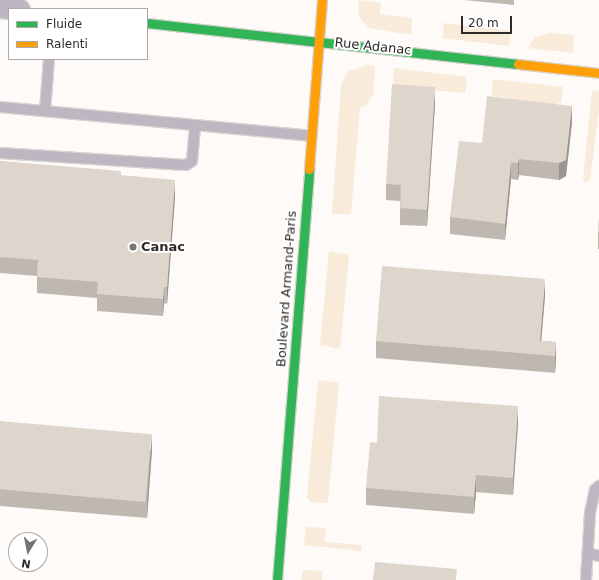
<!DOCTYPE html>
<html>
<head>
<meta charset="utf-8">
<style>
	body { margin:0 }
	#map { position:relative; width:599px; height:580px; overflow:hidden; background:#fdfaf7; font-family:"DejaVu Sans",sans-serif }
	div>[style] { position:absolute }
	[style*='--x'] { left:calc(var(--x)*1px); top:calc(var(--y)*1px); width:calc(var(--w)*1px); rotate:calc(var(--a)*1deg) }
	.green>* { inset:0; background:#f8ebda; transform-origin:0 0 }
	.roads { filter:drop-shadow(1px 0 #d7d5d2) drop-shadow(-1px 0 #d7d5d2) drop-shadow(0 1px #d7d5d2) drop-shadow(0 -1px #d7d5d2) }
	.lane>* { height:10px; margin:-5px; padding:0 5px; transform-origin:5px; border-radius:5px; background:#beb7c1 }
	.street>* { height:21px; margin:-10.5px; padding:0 10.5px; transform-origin:10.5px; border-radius:10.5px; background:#beb7c1 }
	.fast>* { height:9px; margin:-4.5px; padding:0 4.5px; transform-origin:4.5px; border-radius:4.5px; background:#30b455 }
	.slow>* { height:9px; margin:-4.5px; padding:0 4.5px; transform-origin:4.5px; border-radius:4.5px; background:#ff9f0a }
	.wall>* { inset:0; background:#bfb8b0 }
	.shaded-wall>* { inset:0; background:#9b9690 }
	.building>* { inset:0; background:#ded6cd; transform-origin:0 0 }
	.dots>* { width:11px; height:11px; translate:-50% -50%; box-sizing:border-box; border:2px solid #fff; border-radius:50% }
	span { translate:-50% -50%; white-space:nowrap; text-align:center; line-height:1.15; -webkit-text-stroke:4px #fff; paint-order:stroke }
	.street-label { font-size:13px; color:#2d2a27 }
	.poi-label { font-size:13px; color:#2d2a27; font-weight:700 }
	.left { translate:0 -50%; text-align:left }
	.legend { position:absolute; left:8px; top:8px; width:140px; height:52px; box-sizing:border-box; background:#fff; border:1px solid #abaaa9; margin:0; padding:5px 7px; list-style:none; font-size:12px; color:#2d2a27 }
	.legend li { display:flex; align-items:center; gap:8px; height:20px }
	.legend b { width:20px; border:1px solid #abaaa9 }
	.north { position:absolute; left:8px; top:532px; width:40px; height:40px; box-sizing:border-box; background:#fff; border:1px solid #abaaa9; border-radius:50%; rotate:190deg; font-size:11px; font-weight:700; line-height:16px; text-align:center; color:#2d2a27 }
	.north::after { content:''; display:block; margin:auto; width:14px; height:18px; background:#767370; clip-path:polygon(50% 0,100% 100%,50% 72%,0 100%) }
	.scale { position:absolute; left:461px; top:16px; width:51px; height:18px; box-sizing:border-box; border:2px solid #2d2a27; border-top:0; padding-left:5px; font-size:12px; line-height:14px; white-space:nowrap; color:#2d2a27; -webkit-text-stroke:3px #fff; paint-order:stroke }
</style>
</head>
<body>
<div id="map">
	<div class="green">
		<div style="clip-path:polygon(358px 0,381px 3px,380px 14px,412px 18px,411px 35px,369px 28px,359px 17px)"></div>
		<div style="left:444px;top:23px;width:67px;height:15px;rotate:7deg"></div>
		<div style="clip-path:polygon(552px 33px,574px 35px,573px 53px,528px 48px,535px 37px)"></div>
		<div style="clip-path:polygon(367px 65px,375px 66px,373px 95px,366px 106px,360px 107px,351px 214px,332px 214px,341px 86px,347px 72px)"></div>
		<div style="clip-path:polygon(394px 68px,467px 77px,465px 93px,397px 87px,393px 83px)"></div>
		<div style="clip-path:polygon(493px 79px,563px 87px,561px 103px,557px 103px,555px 120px,506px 115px,509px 98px,492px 96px)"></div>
		<div style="clip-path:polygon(592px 90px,599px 91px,599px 109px,590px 180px,585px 183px,583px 179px)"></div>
		<div style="clip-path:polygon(329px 252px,346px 254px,349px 257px,340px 349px,320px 345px)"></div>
		<div style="clip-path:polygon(318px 380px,339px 383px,328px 503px,311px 502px,307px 498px)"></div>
		<div style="clip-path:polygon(306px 527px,326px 528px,325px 542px,362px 545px,361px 551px,304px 545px)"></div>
		<div style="clip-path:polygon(303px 570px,323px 571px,322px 580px,301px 580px)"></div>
	</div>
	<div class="roads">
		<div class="lane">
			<div style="--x:0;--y:107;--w:312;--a:5.3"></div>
			<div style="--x:45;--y:111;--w:52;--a:-85.6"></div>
			<div style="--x:0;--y:153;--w:186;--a:3.7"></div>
			<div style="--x:186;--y:165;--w:7;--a:-34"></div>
			<div style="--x:192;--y:161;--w:35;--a:-85"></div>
			<div style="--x:588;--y:553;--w:11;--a:15"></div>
			<div style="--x:586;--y:580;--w:67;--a:-86.6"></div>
			<div style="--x:590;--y:513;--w:24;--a:-78"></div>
			<div style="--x:595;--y:490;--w:6;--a:-45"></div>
		</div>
		<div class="street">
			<div style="--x:0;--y:7;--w:19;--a:6"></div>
		</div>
		<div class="fast">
			<div style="--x:147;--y:23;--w:373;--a:6.3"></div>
			<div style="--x:277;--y:580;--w:412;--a:-85.5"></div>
		</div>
		<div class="slow">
			<div style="--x:518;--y:64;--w:81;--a:6.3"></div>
			<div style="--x:309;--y:169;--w:169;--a:-85.6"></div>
		</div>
	</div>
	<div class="wall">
		<div style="clip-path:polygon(464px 0,514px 0,514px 5px)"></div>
		<div style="clip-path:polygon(435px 104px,427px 226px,400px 225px,400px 201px,386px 200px,386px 184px)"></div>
		<div style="clip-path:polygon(572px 122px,566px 176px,559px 180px,519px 175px,518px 180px,511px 179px,505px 240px,450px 234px,450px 217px,482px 143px)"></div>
		<div style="clip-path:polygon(0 161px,121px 176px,175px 197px,167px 304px,164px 303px,163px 316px,97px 311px,97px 298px,37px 293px,37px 276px,0 273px)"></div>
		<div style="clip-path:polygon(599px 219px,599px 249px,598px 249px,598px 232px)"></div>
		<div style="clip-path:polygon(545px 296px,541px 341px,556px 342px,556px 359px,555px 373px,376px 358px,376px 341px)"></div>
		<div style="clip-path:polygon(0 421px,152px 450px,147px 518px,0 506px)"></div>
		<div style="clip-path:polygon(518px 423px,513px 495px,476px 492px,474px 514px,366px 505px,366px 488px,377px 443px)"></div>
	</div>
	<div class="shaded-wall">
		<div style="clip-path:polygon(435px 87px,435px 104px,427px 226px,427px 210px)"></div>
		<div style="clip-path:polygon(572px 106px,572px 122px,566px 176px,559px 180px,559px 163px)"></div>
		<div style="clip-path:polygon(519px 159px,519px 175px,518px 180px,518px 163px)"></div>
		<div style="clip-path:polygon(511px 162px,511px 179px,505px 240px,505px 224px)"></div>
		<div style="clip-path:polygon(175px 180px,175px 197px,167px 304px,167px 287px)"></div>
		<div style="clip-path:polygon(545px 279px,545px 296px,540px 355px,540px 341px)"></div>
		<div style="clip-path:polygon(164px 287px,164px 303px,163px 316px,163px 299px)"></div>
		<div style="clip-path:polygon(556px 342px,556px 359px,555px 373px,555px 356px)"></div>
		<div style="clip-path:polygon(518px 406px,518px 423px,513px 495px,513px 478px)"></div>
		<div style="clip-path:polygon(152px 433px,152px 450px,147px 518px,147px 501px)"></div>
		<div style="clip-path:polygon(476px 475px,476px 492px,474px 514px,474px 497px)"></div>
	</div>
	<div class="building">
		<div style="clip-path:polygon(392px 84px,435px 87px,427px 210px,400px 208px,401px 185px,386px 184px)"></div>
		<div style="clip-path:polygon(487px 96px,572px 106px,566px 160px,559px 163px,519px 159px,518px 163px,511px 162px,505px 224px,450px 217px,459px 141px,482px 143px)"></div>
		<div style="clip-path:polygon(0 161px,121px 171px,121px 175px,175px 180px,167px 287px,164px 287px,163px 299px,97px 294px,98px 282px,37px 277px,38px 260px,0 257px)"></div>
		<div style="clip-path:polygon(599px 219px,599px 233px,598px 232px)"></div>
		<div style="clip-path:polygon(382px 266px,545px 279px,540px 341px,556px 342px,555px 356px,376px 341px)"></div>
		<div style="clip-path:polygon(379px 396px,518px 406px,513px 478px,476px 475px,474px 497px,366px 488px,370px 442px,377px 443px)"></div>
		<div style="left:0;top:421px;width:152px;height:68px;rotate:5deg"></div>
		<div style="clip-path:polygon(375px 562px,457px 569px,456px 580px,373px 580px)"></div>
	</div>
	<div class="dots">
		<div style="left:133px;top:247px;background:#767370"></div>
	</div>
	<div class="street-label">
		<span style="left:373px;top:47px;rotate:6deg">Rue Adanac</span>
		<span style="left:287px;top:289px;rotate:-86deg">Boulevard Armand-Paris</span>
	</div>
	<div class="poi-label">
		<span class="left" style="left:141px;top:247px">Canac</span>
	</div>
	<ul class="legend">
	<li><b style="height:5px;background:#30b455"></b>Fluide</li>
	<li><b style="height:5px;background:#ff9f0a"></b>Ralenti</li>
	</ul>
	<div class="north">N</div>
	<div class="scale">20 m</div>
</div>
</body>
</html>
